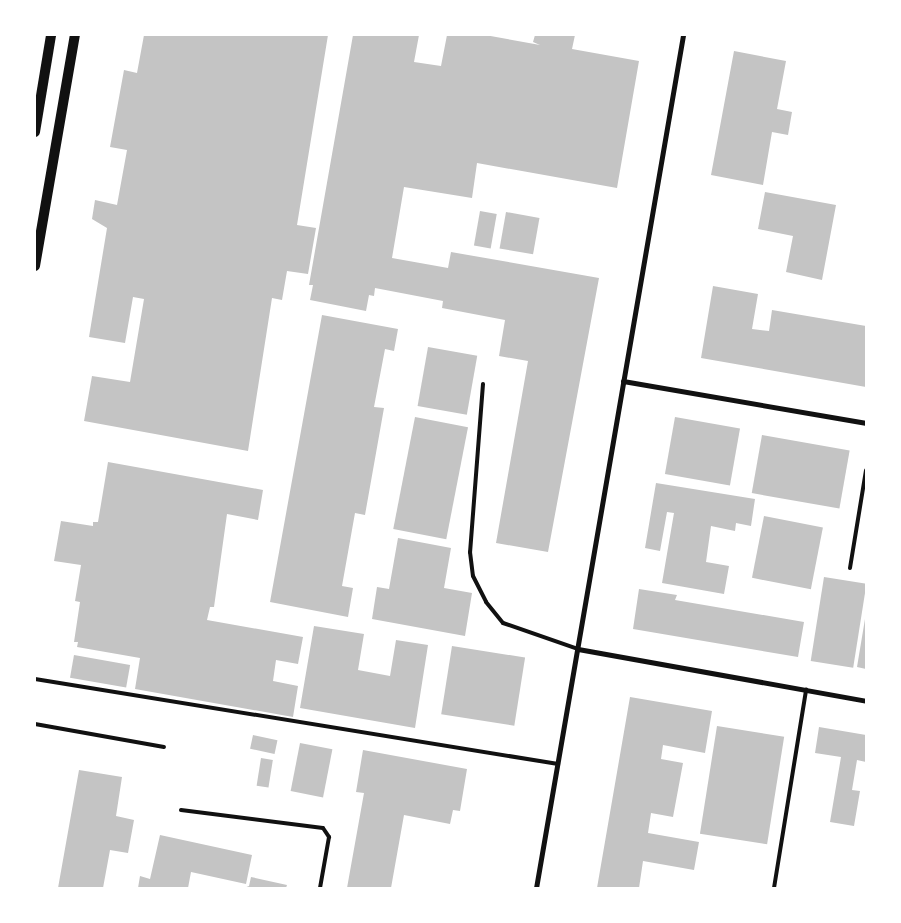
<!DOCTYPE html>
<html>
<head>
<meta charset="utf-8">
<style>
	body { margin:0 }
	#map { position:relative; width:901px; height:923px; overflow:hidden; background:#fff; font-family:"PT Serif",serif }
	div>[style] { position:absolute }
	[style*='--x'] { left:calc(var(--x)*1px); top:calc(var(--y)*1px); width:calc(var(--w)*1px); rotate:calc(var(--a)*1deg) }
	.building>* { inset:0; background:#c4c4c4; transform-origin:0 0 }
	.service>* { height:4px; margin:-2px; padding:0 2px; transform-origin:2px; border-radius:2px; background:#111 }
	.minor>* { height:5px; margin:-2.5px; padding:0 2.5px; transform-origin:2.5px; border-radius:2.5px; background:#111 }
	.secondary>* { height:10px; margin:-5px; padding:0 5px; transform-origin:5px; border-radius:5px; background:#111 }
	span { translate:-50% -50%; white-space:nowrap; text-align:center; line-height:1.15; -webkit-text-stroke:5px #fff; paint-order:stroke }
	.frame { position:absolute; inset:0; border:36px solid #fff; pointer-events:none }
</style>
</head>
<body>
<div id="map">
	<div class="building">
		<div style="clip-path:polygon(144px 35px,328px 35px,297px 225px,316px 228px,308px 274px,287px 271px,282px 300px,272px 298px,248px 451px,84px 421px,92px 376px,130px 382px,144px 299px,133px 297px,125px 343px,89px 337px,107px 228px,92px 219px,95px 200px,117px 205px,127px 150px,110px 147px,124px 70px,137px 73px)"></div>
		<div style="clip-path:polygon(353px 35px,419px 35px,414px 62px,441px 66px,447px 35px,485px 35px,540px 45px,533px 42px,535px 35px,575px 35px,572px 49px,639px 61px,617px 188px,477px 163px,472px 198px,404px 187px,392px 258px,448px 268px,451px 252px,599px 278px,548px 552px,496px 543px,528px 361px,499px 356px,505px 320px,442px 308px,443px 301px,375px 288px,374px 296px,369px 295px,366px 311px,310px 300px,313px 285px,309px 285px)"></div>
		<div style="clip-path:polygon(734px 51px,786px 61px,777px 109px,792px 112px,788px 135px,772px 132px,763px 185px,711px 175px)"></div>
		<div style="clip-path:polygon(765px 192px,836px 205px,822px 280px,786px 272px,793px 236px,758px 229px)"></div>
		<div style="left:480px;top:211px;width:17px;height:35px;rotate:10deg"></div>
		<div style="left:506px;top:212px;width:34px;height:37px;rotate:10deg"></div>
		<div style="clip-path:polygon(713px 286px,758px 294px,752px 329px,769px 331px,772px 310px,866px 326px,866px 387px,701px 358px)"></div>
		<div style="clip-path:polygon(322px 315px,398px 329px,394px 351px,385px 349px,374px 407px,384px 408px,365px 515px,355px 513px,342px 586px,353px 588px,348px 617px,270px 602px)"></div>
		<div style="left:428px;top:347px;width:50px;height:60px;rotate:10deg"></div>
		<div style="left:415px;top:417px;width:54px;height:114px;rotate:11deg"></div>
		<div style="left:675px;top:417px;width:66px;height:58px;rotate:10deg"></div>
		<div style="left:762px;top:435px;width:89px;height:59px;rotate:10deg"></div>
		<div style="clip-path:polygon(108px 462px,263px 490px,258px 520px,227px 514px,214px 607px,210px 607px,207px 620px,303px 637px,298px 664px,276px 660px,273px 681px,298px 686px,293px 717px,135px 689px,140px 658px,77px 647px,78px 642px,74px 642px,80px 602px,75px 601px,81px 565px,54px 561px,61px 521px,93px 526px,93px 522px,98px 522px)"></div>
		<div style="clip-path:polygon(656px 483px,755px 499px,751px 526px,736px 523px,735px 531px,711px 526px,706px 562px,729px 566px,724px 594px,662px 583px,674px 513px,667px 512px,660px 551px,645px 548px)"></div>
		<div style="left:764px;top:516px;width:60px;height:63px;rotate:11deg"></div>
		<div style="clip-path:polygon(398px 538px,451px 548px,444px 588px,472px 593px,465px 636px,372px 619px,377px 587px,389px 589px)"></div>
		<div style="left:824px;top:577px;width:43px;height:85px;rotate:9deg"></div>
		<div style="clip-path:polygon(639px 589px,677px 595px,675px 600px,804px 622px,798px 657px,633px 629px)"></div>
		<div style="clip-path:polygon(865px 619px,866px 619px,866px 669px,857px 667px)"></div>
		<div style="clip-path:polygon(314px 626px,364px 634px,358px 670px,390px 676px,396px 640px,428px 645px,415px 728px,300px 708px)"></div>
		<div style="left:452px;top:646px;width:74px;height:69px;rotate:9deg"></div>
		<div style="left:74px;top:655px;width:57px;height:23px;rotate:10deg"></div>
		<div style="clip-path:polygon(630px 697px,712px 711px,705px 753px,663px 745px,661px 759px,683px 763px,673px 817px,651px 813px,648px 833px,699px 842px,694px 870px,643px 861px,639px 888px,597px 888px)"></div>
		<div style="left:717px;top:726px;width:68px;height:109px;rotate:9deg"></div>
		<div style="clip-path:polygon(819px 727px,866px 735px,866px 762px,857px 760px,852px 790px,860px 791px,854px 826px,830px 822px,841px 757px,815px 753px)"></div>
		<div style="left:253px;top:735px;width:25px;height:14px;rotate:12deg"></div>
		<div style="left:300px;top:743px;width:33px;height:49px;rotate:11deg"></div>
		<div style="clip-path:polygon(363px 750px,467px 769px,460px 811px,453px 810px,450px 824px,404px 815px,391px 888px,347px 888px,364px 793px,356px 792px)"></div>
		<div style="left:261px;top:758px;width:12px;height:28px;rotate:9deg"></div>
		<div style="clip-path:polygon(79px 770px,122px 777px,116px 816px,134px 820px,128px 853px,110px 850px,103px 888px,58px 888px)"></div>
		<div style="clip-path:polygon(160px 835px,252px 855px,246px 884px,191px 872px,188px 888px,138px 888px,140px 876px,150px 879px)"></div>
		<div style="clip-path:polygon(251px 877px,287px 885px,286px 888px,244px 888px,249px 886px)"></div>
	</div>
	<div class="service">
		<div style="--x:483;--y:384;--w:169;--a:94.4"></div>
		<div style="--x:470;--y:552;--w:24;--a:83"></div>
		<div style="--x:473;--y:576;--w:29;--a:63"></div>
		<div style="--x:486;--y:602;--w:27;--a:51"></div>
		<div style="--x:503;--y:623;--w:79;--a:19.1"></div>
		<div style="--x:850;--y:568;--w:99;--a:-80.7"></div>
		<div style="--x:35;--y:679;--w:530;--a:9.23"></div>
		<div style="--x:35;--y:724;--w:131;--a:10.1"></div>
		<div style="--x:181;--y:810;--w:143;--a:7.2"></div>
		<div style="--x:323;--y:828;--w:11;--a:56"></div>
		<div style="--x:329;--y:837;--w:52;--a:100"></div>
		<div style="--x:774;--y:888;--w:201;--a:-80.8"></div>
	</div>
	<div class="minor">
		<div style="--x:623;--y:381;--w:247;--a:9.8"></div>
		<div style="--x:578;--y:649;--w:293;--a:10.2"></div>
		<div style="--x:536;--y:888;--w:866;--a:-80.22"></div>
	</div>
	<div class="secondary">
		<div style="--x:35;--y:132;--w:98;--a:-80.6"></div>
		<div style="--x:35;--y:266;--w:234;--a:-80.2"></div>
	</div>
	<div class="frame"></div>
</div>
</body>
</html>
